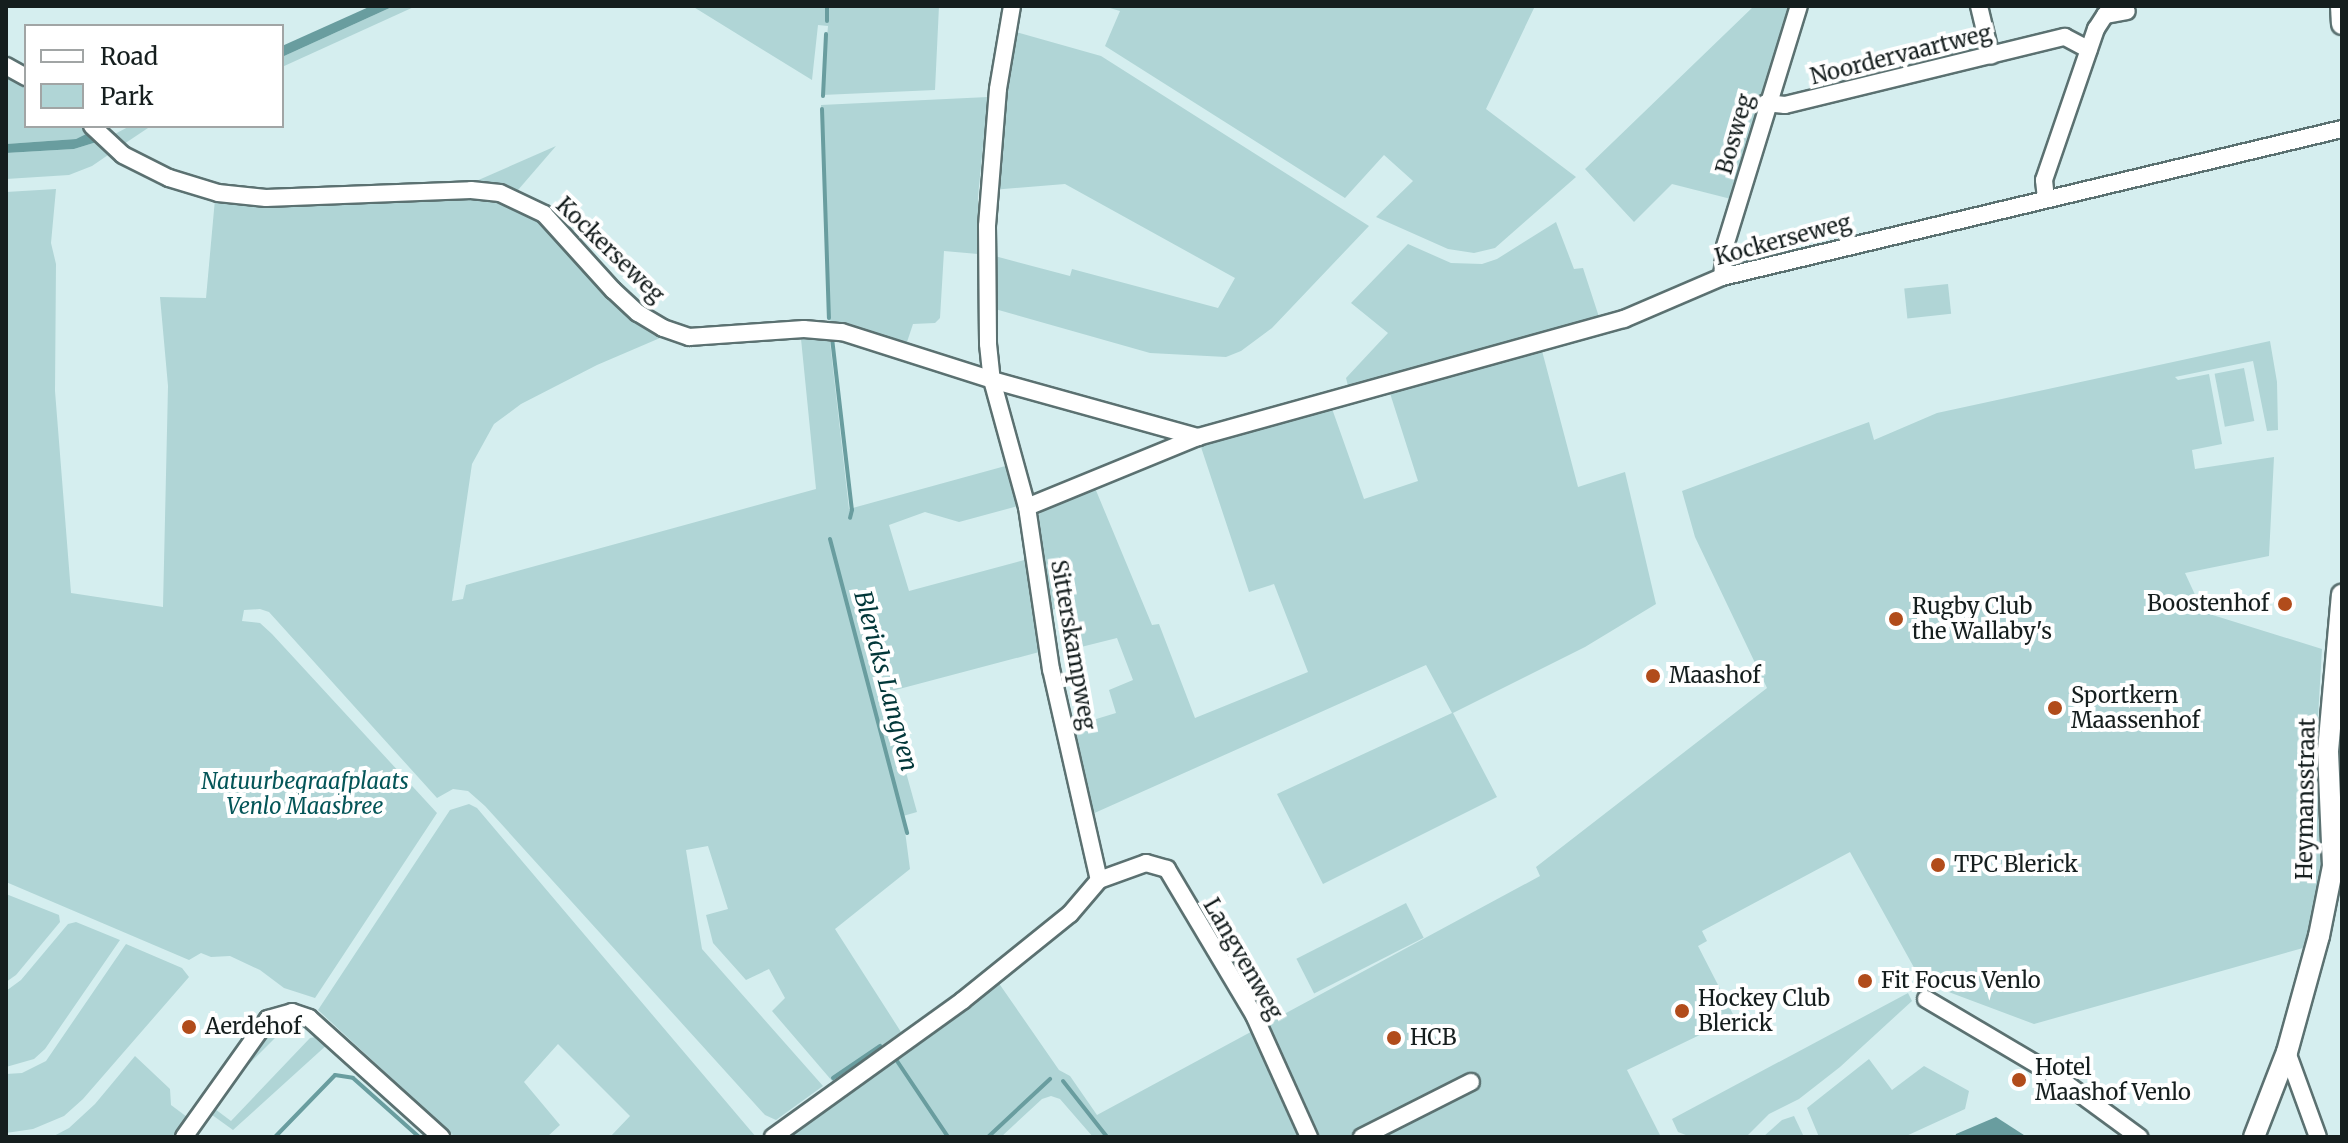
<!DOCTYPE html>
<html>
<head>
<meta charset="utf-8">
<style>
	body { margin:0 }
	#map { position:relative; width:2348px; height:1143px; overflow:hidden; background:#d5eeef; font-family:Merriweather,serif }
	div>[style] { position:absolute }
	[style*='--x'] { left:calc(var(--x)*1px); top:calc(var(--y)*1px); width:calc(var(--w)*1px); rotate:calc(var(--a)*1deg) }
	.green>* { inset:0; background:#b0d5d6; transform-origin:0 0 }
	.water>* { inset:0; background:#699d9f }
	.stream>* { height:4px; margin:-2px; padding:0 2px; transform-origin:2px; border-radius:2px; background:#699d9f }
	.roads { filter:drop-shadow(2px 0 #5b7171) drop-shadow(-2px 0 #5b7171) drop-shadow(0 2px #5b7171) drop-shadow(0 -2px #5b7171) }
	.minor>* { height:16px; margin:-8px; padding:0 8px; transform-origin:8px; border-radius:8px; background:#fff }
	.tertiary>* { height:20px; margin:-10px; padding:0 10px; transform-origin:10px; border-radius:10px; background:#fff }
	.dots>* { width:22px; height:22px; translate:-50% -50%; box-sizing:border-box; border:4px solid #fff; border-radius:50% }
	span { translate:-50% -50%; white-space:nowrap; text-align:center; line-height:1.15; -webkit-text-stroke:8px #fff; paint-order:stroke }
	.street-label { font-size:22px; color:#151e1e }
	.poi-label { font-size:22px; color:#151e1e }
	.right { translate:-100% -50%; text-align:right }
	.left { translate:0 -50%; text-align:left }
	.park-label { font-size:22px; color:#045558; font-style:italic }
	.water-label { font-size:24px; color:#023739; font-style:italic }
	.frame { position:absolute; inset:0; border:8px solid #151e1e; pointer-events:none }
	.legend { position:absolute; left:24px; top:24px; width:260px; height:104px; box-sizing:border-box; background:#fff; border:2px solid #a1a5a5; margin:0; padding:10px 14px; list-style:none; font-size:24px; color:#151e1e }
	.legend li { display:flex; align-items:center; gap:16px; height:40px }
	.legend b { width:40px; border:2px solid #a1a5a5 }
</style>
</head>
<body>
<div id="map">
	<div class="green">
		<div style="clip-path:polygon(394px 6px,416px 6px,282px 67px,282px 57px)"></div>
		<div style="clip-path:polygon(692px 6px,939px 6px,935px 90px,822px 95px,828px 26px,818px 25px,812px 80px)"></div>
		<div style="clip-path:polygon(1103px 6px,1535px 6px,1486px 109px,1576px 177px,1495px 248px,1474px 253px,1448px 249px,1376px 217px,1413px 181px,1384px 155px,1345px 198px,1105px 46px,1120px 11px)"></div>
		<div style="clip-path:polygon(1754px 6px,1790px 6px,1731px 199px,1672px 184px,1634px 222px,1585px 169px)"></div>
		<div style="clip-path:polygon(1009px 30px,1101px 56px,1369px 226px,1272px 328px,1241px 351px,1226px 357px,1150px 353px,995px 309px,991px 255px,1070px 276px,1072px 269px,1218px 308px,1235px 278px,1065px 184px,992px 190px)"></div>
		<div style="clip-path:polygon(6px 72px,26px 82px,26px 126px,87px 126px,92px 131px,76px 139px,6px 144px)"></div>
		<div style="clip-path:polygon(988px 97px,978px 196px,978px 254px,944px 251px,940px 318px,935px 323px,913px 324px,907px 342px,828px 320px,821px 105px)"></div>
		<div style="clip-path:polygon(130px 126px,151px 126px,121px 146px,111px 136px)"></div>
		<div style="clip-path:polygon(100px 141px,111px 153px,92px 166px,69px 175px,6px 179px,6px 153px,74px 149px)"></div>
		<div style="clip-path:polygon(556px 146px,518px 190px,474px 182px)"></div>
		<div style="clip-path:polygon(56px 189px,51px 243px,56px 264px,55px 391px,71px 593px,163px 607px,168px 386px,160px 297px,206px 298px,215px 199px,264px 207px,485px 195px,540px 217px,613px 297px,660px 338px,597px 365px,521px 404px,494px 424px,472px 464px,452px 601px,463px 599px,466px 585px,816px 489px,801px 339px,829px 333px,849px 509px,1009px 465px,1018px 506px,959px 522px,925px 512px,889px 525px,909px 591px,1028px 559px,1043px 651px,884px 693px,917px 812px,903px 816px,910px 869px,835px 929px,901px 1032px,833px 1082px,772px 1011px,785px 998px,769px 969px,746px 980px,713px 943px,706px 915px,728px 909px,708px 846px,686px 850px,702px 949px,823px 1086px,776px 1120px,765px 1115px,485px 806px,468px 791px,453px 789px,437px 798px,269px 612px,260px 609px,244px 610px,242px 621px,260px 623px,272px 634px,437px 813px,315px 998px,284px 988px,260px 970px,230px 956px,211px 957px,201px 953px,189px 960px,6px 882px,6px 192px)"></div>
		<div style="clip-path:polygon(1556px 222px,1574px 269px,1583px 268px,1600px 320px,1348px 386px,1346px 378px,1388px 333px,1351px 303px,1408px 244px,1451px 263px,1482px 264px,1497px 259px)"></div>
		<div style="left:1948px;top:284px;width:30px;height:44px;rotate:84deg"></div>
		<div style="clip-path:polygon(2270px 341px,2277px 382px,2278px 430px,2267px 431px,2253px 361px,2175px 377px,2178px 380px,2209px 374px,2222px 444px,2192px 450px,2195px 469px,2274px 457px,2269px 556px,2185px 573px,2203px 612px,2322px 649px,2316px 751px,2320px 751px,2321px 880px,2305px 949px,2304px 943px,2303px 948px,2034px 1024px,1922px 982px,1850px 852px,1702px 931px,1707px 941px,1698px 946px,1735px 1018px,1627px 1070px,1661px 1137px,1093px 1137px,1060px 1099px,1051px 1096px,1042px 1099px,1001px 1137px,784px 1137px,998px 982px,1059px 1070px,1070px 1076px,1097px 1115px,1540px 876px,1536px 867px,1767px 688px,1695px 537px,1682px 491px,1869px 422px,1874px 440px,1937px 413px)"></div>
		<div style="clip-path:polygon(1541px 347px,1578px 487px,1625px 472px,1656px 604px,1585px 647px,1453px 713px,1497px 797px,1323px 884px,1277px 794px,1452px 713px,1426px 665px,1090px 815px,1070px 727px,1116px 713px,1109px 690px,1133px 680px,1117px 638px,1081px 647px,1062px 607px,1048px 611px,1035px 533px,1038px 516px,1045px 508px,1095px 488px,1152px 625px,1159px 624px,1195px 718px,1308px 672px,1274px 584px,1249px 592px,1199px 441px,1330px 403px,1364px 499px,1418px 481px,1388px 387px)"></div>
		<div style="left:2244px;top:368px;width:54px;height:30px;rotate:79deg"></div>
		<div style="clip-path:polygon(469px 804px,477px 808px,756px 1137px,610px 1137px,630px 1116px,558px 1044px,524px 1082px,560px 1125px,547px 1137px,455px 1137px,318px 1010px,450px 810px)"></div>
		<div style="clip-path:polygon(6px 894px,59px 915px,60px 922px,16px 975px,6px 982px)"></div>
		<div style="left:1406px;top:903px;width:39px;height:123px;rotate:63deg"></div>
		<div style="clip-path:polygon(76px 922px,120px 940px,45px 1049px,34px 1059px,6px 1067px,6px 991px,21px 980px,68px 924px)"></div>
		<div style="clip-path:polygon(126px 944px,182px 968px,189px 977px,83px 1099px,64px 1116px,33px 1129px,6px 1133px,6px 1074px,22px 1073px,46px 1061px)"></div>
		<div style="clip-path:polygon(1908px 993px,1912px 1001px,1840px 1067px,1799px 1099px,1769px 1114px,1746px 1137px,1691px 1137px,1678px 1132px,1672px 1119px)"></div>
		<div style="clip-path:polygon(293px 1020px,231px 1082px,273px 1025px)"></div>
		<div style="clip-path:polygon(322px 1036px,329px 1043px,233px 1130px,208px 1112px,211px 1106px,231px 1121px,310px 1038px)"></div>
		<div style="clip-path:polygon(135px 1056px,170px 1089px,171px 1105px,187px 1117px,174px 1137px,52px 1137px,69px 1128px,95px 1104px)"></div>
		<div style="clip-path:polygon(1869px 1059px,1892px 1090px,1924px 1066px,1969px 1091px,1965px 1109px,1904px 1137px,1819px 1137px,1807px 1108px)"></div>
		<div style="clip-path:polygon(1794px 1116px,1804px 1137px,1763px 1137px,1782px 1120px)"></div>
	</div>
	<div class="water">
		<div style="clip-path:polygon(371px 6px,394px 6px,282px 57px,282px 46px)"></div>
		<div style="clip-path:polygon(92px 131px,100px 141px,74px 149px,6px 153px,6px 144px,76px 139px)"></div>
		<div style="clip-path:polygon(1996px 1117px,2027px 1137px,1955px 1137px,1956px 1134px)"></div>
	</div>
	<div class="stream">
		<div style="--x:827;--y:21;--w:15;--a:-90"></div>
		<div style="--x:823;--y:96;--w:62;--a:-87.2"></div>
		<div style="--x:822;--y:109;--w:209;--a:88.1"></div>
		<div style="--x:832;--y:338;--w:173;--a:83.4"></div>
		<div style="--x:852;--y:510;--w:8;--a:104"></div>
		<div style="--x:830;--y:539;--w:304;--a:75.3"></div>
		<div style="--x:895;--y:1058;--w:95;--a:56.1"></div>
		<div style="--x:833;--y:1078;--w:57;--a:-34.2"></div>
		<div style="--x:1063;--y:1081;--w:71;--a:51.8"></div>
		<div style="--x:275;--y:1137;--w:86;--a:-45.9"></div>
		<div style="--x:335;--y:1075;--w:18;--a:9"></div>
		<div style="--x:353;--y:1078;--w:89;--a:41.8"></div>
		<div style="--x:988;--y:1137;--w:85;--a:-43.1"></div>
	</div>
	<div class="roads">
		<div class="minor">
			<div style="--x:1012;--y:6;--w:84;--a:99.6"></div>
			<div style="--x:998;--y:89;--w:137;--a:94.6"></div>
			<div style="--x:987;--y:226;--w:118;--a:89.5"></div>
			<div style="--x:988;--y:344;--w:36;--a:84"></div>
			<div style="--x:992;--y:380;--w:132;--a:74.6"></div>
			<div style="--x:1027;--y:507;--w:164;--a:81.6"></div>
			<div style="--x:1051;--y:669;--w:216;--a:77.2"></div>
			<div style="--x:1979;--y:6;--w:51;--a:76.5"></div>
			<div style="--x:6;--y:66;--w:23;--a:29"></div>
			<div style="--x:1766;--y:103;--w:19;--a:6"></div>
			<div style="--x:1785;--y:105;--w:288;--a:-13.7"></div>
			<div style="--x:2065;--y:37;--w:27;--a:28"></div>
			<div style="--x:92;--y:126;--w:42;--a:43.1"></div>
			<div style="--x:123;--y:155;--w:51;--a:26.6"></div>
			<div style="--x:169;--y:178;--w:51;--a:17"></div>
			<div style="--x:218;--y:193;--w:48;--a:5.9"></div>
			<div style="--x:266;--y:198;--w:205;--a:-2.2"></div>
			<div style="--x:471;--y:190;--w:29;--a:6"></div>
			<div style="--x:500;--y:193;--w:49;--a:25.5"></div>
			<div style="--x:544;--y:214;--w:103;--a:47.8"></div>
			<div style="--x:613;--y:290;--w:34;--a:43"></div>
			<div style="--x:638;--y:313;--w:29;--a:31"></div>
			<div style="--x:663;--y:328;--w:28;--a:19"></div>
			<div style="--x:689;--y:337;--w:115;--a:-4"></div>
			<div style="--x:804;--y:329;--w:38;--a:5"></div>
			<div style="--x:842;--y:332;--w:157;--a:17.7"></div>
			<div style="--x:992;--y:380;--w:214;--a:15.5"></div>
			<div style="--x:2046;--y:199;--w:19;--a:-96"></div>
			<div style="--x:2044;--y:180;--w:160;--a:-71"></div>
			<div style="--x:2096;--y:29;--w:17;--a:-57"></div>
			<div style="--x:2105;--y:15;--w:22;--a:-10"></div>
			<div style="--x:1722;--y:277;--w:31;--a:-84"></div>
			<div style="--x:1725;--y:246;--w:251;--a:-72.9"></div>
			<div style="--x:1027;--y:507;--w:185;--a:-22.3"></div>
			<div style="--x:1198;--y:437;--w:442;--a:-15.5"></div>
			<div style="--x:1624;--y:319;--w:107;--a:-23.2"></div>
			<div style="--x:1722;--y:277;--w:637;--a:-13.43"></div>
			<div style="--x:1099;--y:880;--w:50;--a:-19.9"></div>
			<div style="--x:1146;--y:863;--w:22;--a:16"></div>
			<div style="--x:1167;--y:869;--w:170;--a:59.2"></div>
			<div style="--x:1254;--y:1015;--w:134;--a:65.7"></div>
			<div style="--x:1926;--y:999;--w:147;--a:30.6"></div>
			<div style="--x:2053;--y:1074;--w:107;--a:36.2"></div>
			<div style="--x:2287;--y:1052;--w:90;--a:70"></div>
			<div style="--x:184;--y:1137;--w:145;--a:-54.6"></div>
			<div style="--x:268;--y:1019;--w:25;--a:-16"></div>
			<div style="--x:292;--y:1012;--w:18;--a:19"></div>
			<div style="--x:309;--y:1018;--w:178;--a:42"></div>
			<div style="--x:773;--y:1137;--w:233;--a:-35.7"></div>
			<div style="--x:962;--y:1001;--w:139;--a:-38.9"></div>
			<div style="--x:1070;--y:914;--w:45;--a:-49.5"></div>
			<div style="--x:1362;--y:1137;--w:122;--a:-26.8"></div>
		</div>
		<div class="tertiary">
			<div style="--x:2341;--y:6;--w:18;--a:87"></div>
			<div style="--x:2254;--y:1137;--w:91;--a:-68.8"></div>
			<div style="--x:2287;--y:1052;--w:120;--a:-74.6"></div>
			<div style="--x:2319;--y:936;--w:71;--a:-78.7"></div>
			<div style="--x:2333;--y:866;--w:115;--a:-92.5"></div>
			<div style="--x:2328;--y:751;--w:157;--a:-84.9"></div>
		</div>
	</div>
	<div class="dots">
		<div style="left:2285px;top:604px;background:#b14c1b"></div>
		<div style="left:1896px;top:619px;background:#b14c1b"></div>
		<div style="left:1653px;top:676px;background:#b14c1b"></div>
		<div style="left:2055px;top:708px;background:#b14c1b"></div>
		<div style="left:1938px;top:865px;background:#b14c1b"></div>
		<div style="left:1865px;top:981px;background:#b14c1b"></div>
		<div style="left:1682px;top:1011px;background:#b14c1b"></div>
		<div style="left:189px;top:1027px;background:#b14c1b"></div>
		<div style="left:1394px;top:1038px;background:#b14c1b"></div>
		<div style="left:2019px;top:1080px;background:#b14c1b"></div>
	</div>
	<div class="street-label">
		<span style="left:1901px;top:55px;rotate:-14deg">Noordervaartweg</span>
		<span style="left:1735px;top:134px;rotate:-74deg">Bosweg</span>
		<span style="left:1783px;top:240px;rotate:-15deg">Kockerseweg</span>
		<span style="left:610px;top:250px;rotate:44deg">Kockerseweg</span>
		<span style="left:1073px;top:645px;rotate:80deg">Sitterskampweg</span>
		<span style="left:2306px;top:799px;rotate:-89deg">Heymansstraat</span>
		<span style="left:1243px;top:959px;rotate:60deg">Langvenweg</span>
	</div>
	<div class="poi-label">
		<span class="right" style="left:2269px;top:604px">Boostenhof</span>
		<span class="left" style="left:1912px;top:619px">Rugby Club<br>the Wallaby's</span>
		<span class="left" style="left:1669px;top:676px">Maashof</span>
		<span class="left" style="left:2071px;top:708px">Sportkern<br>Maassenhof</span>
		<span class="left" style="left:1954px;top:865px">TPC Blerick</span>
		<span class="left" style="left:1881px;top:981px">Fit Focus Venlo</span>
		<span class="left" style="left:1698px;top:1011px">Hockey Club<br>Blerick</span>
		<span class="left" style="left:205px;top:1027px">Aerdehof</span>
		<span class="left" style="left:1410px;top:1038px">HCB</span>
		<span class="left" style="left:2035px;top:1080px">Hotel<br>Maashof Venlo</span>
	</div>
	<div class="park-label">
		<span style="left:305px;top:794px">Natuurbegraafplaats<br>Venlo Maasbree</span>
	</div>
	<div class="water-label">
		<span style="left:886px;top:681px;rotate:75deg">Blericks Langven</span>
	</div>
	<div class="frame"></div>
	<ul class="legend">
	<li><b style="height:10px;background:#fff"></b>Road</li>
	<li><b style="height:22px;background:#b0d5d6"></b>Park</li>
	</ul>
</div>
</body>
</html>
